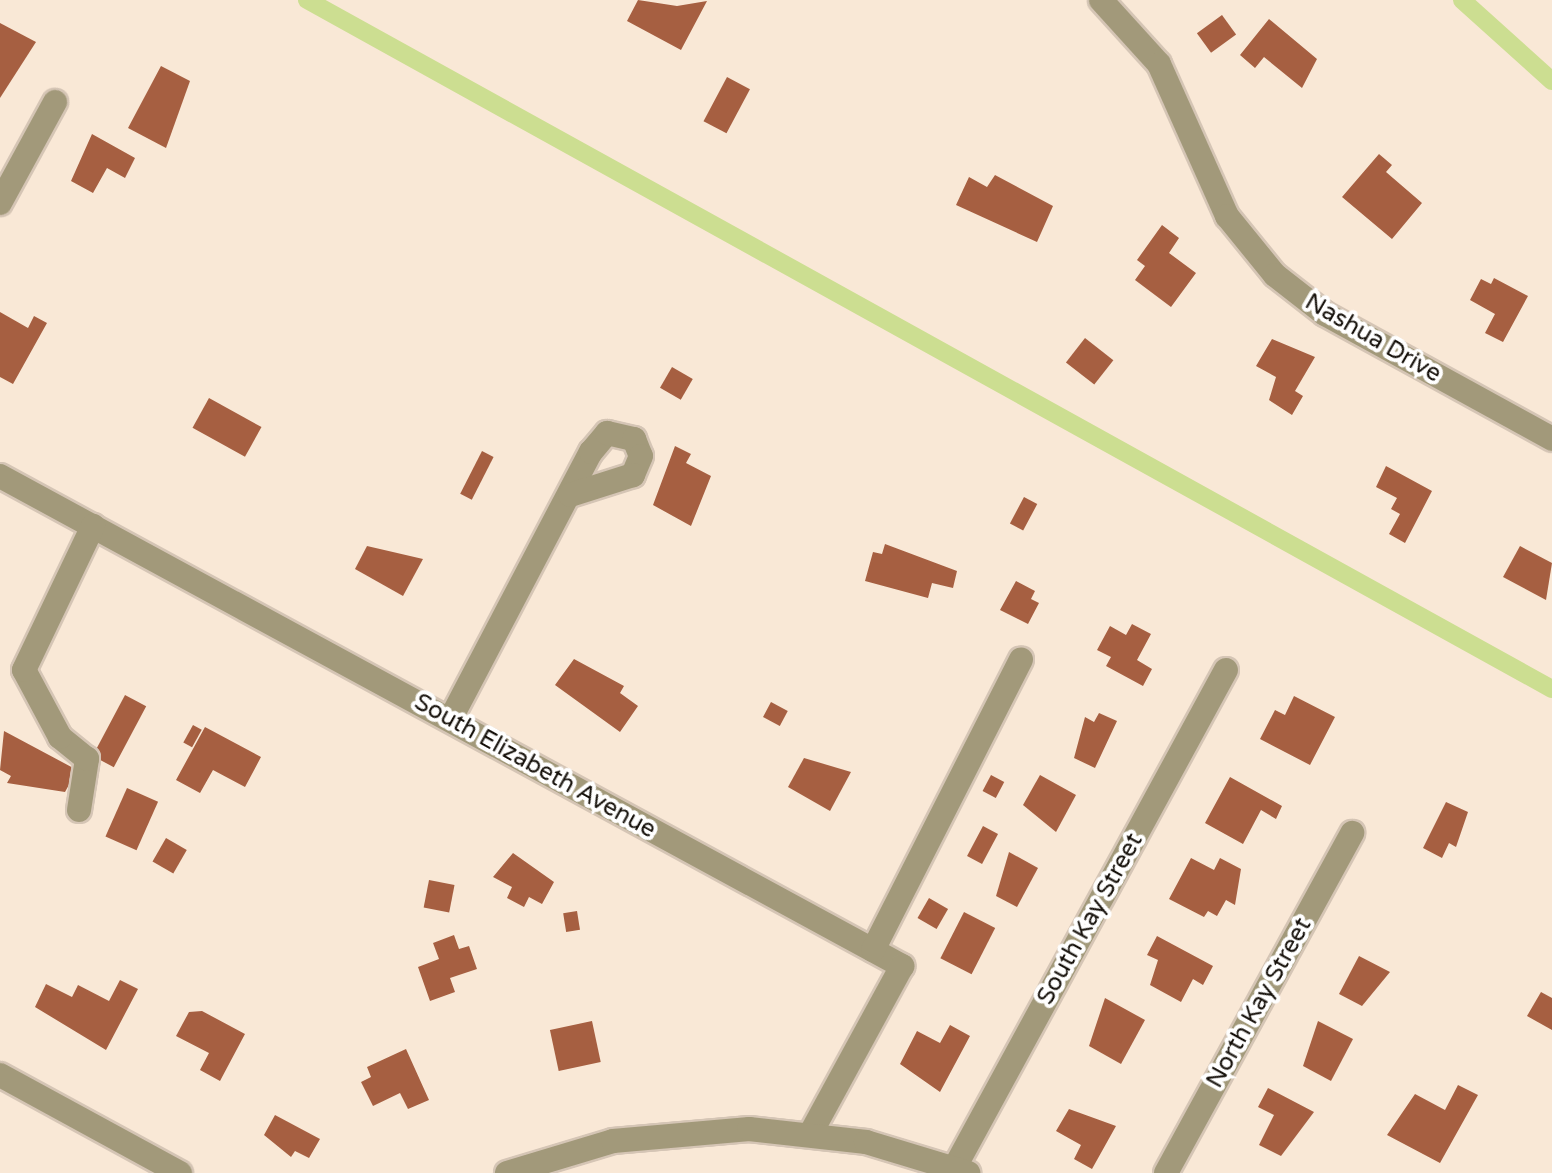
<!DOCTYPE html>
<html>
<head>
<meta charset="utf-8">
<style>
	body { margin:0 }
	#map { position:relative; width:1552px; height:1173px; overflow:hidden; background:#f9e8d6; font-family:"Varela Round",sans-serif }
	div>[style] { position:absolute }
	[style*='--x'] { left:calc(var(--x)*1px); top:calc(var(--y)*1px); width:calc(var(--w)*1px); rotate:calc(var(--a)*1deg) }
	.canal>* { height:18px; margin:-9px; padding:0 9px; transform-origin:9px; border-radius:9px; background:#ccde91 }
	.building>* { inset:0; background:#a65f41; transform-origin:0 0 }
	.roads { filter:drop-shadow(2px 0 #d5c5b5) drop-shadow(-2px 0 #d5c5b5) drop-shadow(0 2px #d5c5b5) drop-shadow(0 -2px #d5c5b5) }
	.minor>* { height:24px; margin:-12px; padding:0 12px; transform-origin:12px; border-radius:12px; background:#a2997a }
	span { translate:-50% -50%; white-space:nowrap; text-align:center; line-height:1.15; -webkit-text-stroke:8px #fff; paint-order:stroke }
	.street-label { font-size:24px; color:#15100a }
</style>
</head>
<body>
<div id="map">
	<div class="canal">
		<div style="--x:307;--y:0;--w:1423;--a:28.96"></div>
		<div style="--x:1462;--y:0;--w:121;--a:42"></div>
	</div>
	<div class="building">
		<div style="clip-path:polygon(638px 0,677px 6px,707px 1px,681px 50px,627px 21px)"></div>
		<div style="left:1222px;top:15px;width:24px;height:31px;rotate:54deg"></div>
		<div style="clip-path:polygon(1269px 19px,1317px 59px,1302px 88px,1264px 57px,1255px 68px,1240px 55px)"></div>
		<div style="clip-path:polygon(0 23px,36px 42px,0 98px)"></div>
		<div style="clip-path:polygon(161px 66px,190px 81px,166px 148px,128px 128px)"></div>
		<div style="left:727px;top:77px;width:26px;height:50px;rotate:28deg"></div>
		<div style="clip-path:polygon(92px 134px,135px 158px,125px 178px,107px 168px,93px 193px,71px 181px)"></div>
		<div style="clip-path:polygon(1379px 154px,1392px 165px,1386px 172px,1422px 203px,1392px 239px,1342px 197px)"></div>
		<div style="clip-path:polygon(995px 175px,1053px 206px,1037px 242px,956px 205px,969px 177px,987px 187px)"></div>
		<div style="clip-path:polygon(1162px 225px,1179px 238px,1169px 253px,1196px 273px,1171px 307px,1135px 280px,1145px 266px,1137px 260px)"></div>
		<div style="clip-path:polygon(1494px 278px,1528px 296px,1503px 342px,1485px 333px,1495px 314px,1470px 300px,1481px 279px,1491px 284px)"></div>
		<div style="clip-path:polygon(0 312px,28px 328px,34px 316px,47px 323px,13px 384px,0 377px)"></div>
		<div style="left:1085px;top:338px;width:36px;height:31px;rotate:38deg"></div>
		<div style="clip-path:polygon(1272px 339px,1315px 357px,1295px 391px,1303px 396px,1292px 415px,1269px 400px,1276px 377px,1256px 366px)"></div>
		<div style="left:672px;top:367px;width:24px;height:24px;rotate:30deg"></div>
		<div style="left:209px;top:398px;width:60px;height:34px;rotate:29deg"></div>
		<div style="clip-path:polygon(675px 446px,691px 454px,686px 463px,711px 476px,691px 526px,653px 505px)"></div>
		<div style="left:482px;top:451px;width:13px;height:48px;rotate:27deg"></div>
		<div style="clip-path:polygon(1386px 466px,1432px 491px,1405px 543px,1389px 534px,1400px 514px,1391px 509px,1397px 498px,1376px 487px)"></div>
		<div style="left:1024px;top:497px;width:15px;height:30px;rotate:28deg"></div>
		<div style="clip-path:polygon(885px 544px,957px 571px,953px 588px,932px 583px,928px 598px,865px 581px,873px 552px,882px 554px)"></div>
		<div style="clip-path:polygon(367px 546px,423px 559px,403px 596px,355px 569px)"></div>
		<div style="clip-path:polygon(1520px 546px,1552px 563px,1546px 600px,1503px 577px)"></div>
		<div style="clip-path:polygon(1016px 581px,1035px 591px,1031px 599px,1039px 603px,1028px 624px,1000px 610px)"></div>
		<div style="clip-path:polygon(1132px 624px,1151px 634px,1137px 660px,1152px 669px,1143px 686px,1106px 666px,1111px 657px,1097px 650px,1110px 626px,1126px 635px)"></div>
		<div style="clip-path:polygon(574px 659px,624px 686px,620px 693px,638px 706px,620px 732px,555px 685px)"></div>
		<div style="left:125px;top:695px;width:24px;height:69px;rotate:28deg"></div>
		<div style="clip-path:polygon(1294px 696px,1335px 717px,1310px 765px,1260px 739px,1275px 710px,1285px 715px)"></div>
		<div style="left:771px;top:702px;width:19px;height:17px;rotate:28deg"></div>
		<div style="clip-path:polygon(1099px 713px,1117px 721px,1095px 768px,1074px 758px,1085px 717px,1094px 722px)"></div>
		<div style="left:193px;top:725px;width:10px;height:20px;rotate:29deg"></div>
		<div style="clip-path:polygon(205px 727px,261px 757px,245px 787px,213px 770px,200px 793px,176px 780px)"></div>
		<div style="clip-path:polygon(4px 731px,77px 770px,65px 792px,7px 783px,11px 776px,0 770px)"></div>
		<div style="clip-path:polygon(804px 758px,851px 772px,830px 811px,788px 787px)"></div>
		<div style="left:991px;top:775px;width:15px;height:18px;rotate:28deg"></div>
		<div style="clip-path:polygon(1040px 775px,1076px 795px,1056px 832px,1023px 805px)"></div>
		<div style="clip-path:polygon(1230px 777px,1282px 806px,1276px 819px,1261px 810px,1243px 844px,1205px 823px)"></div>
		<div style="left:127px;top:788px;width:34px;height:53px;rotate:24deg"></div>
		<div style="clip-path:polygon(1446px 802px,1468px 812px,1456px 847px,1449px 843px,1442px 858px,1423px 848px)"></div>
		<div style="left:983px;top:826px;width:17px;height:34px;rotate:28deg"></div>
		<div style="left:166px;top:838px;width:24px;height:27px;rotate:30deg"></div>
		<div style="clip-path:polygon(1009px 852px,1038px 868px,1017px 907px,996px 896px)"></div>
		<div style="clip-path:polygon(513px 853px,554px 882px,542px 904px,529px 897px,524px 907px,507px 898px,512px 887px,493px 877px)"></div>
		<div style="clip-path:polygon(1191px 858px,1214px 870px,1220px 858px,1241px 869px,1235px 905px,1226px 900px,1217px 916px,1208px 911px,1204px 917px,1169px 899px)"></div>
		<div style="left:429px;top:880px;width:26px;height:28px;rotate:11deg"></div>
		<div style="left:929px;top:898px;width:22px;height:23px;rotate:30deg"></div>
		<div style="left:577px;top:911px;width:19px;height:14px;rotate:81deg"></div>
		<div style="left:964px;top:912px;width:35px;height:52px;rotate:27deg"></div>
		<div style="clip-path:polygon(454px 935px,459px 949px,469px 946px,477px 969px,450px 978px,455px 992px,430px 1001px,418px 967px,439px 959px,433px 943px)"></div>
		<div style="clip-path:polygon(1157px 936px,1213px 966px,1203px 985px,1193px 979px,1181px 1002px,1150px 985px,1158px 960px,1147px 955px)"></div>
		<div style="clip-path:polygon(1359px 956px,1390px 972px,1362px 1006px,1339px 994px)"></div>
		<div style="clip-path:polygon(120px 980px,138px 989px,106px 1050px,35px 1007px,46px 984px,72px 997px,78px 985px,109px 1001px)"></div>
		<div style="clip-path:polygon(1541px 992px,1552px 998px,1552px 1030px,1527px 1016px)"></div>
		<div style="clip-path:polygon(1105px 998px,1145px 1020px,1121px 1064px,1089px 1046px)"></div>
		<div style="clip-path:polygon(202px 1011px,245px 1034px,220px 1081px,200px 1070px,209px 1053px,176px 1036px,189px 1012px)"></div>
		<div style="left:592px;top:1021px;width:42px;height:43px;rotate:78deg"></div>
		<div style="clip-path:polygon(1318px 1021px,1353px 1039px,1331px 1081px,1303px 1066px)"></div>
		<div style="clip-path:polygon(950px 1025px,970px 1036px,940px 1092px,900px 1064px,917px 1031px,940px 1043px)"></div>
		<div style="clip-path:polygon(406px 1049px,429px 1100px,408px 1109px,400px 1093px,373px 1106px,361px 1082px,371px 1077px,367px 1067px)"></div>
		<div style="clip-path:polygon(1458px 1085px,1478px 1095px,1440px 1163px,1387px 1135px,1415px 1094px,1445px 1110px)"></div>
		<div style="clip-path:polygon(1268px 1088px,1314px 1112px,1281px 1156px,1259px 1145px,1274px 1115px,1258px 1107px)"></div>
		<div style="clip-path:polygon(1069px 1109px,1116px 1126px,1092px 1169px,1074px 1159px,1081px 1145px,1056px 1131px)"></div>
		<div style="clip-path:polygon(275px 1115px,320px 1139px,309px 1158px,295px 1151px,291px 1157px,264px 1135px)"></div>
	</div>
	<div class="roads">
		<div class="minor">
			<div style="--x:1101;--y:0;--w:86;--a:47.8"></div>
			<div style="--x:1159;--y:64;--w:167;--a:65.9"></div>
			<div style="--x:1227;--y:216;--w:76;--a:50.9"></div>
			<div style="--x:1275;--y:275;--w:63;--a:38"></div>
			<div style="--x:1325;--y:314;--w:259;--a:28.8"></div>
			<div style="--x:0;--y:203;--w:115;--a:-61.4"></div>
			<div style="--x:0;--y:476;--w:1027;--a:28.51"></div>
			<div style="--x:902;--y:966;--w:190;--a:118.6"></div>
			<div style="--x:450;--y:720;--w:303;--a:-62.3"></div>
			<div style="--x:591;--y:452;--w:25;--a:-50"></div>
			<div style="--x:607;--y:433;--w:28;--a:13"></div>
			<div style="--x:634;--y:439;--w:18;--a:68"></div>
			<div style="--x:641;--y:456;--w:21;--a:113"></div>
			<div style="--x:633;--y:475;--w:66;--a:162.4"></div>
			<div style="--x:79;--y:810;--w:52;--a:-81.1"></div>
			<div style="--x:87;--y:759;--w:35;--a:-141"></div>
			<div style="--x:60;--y:737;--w:76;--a:-118.2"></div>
			<div style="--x:24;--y:670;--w:160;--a:-64.4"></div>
			<div style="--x:873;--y:950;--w:326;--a:-63"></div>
			<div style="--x:0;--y:1075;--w:205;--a:28.6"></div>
			<div style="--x:955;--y:1167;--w:566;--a:-61.4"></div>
			<div style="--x:507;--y:1173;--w:111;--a:-16.8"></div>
			<div style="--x:613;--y:1141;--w:137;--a:-5"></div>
			<div style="--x:749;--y:1129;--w:118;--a:6.3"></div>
			<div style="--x:866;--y:1142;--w:107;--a:16.9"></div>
			<div style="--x:1166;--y:1173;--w:388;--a:-61.3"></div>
		</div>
	</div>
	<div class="street-label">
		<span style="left:1373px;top:338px;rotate:30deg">Nashua Drive</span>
		<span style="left:535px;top:766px;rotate:29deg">South Elizabeth Avenue</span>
		<span style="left:1090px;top:919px;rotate:-61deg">South Kay Street</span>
		<span style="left:1259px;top:1003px;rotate:-61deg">North Kay Street</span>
	</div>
</div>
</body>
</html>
